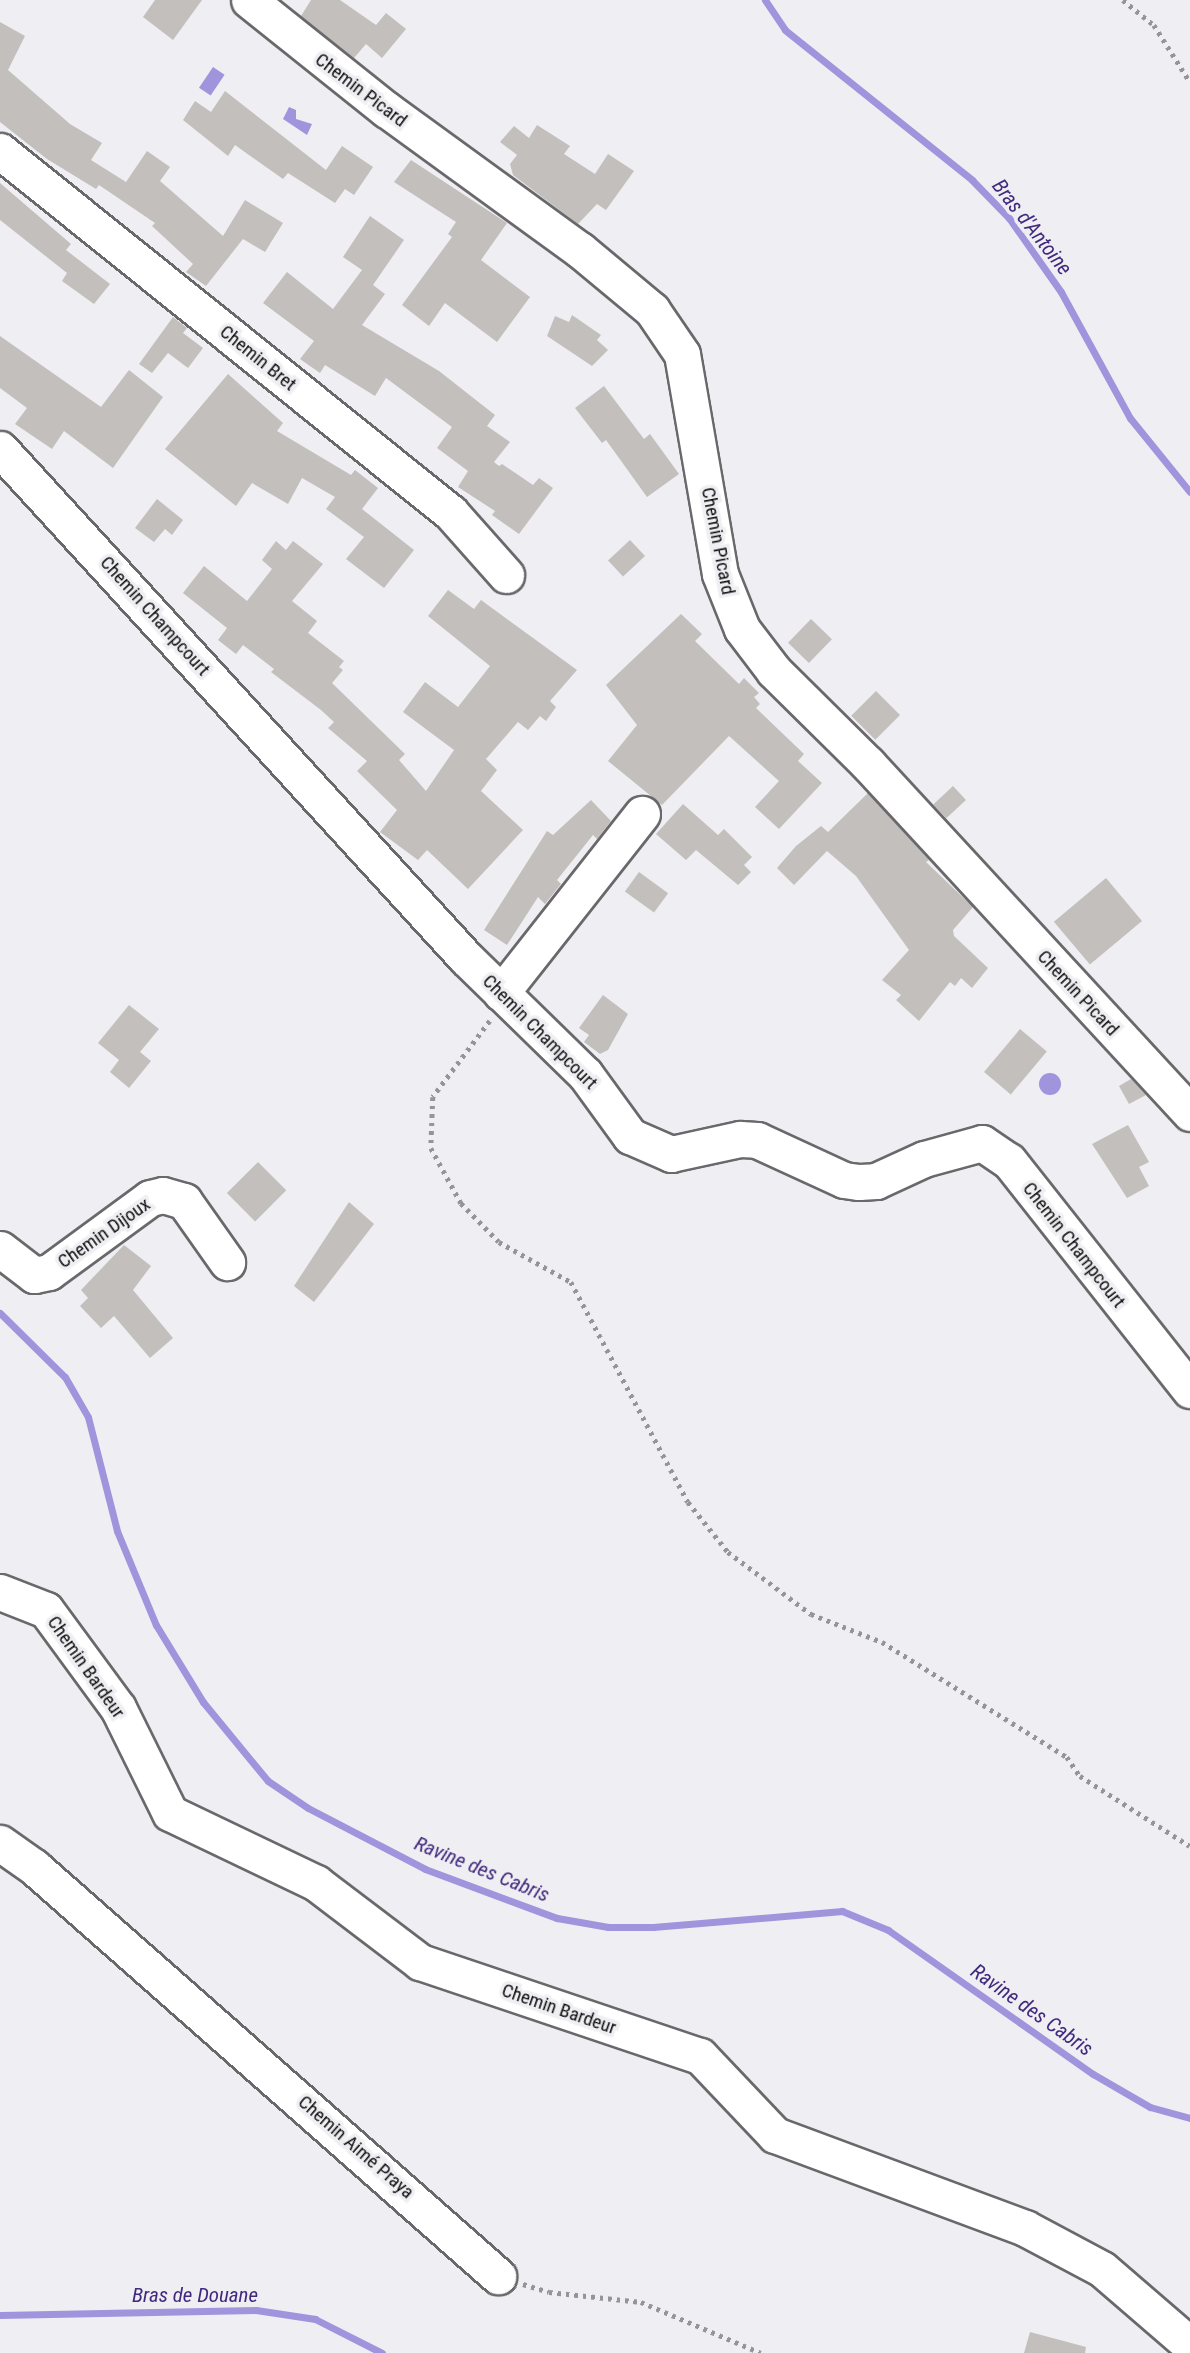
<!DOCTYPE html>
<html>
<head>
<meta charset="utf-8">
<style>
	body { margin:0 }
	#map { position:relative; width:1190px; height:2353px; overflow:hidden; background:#efeef2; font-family:"Roboto Condensed",sans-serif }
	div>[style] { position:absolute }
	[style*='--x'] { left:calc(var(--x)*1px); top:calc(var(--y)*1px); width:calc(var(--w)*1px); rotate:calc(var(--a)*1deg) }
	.water>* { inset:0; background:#a094dd; transform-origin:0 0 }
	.round { border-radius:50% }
	.stream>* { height:7px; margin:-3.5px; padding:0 3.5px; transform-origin:3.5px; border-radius:3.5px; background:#a094dd }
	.building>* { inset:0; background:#c3bfbd; transform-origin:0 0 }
	.path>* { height:4.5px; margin-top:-2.25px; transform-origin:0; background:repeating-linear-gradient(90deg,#959598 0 3.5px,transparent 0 8.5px) }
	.roads { filter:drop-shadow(2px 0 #69686b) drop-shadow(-2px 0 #69686b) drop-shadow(0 2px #69686b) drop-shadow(0 -2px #69686b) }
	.minor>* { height:35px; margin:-17.5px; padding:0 17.5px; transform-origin:17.5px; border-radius:17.5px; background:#fff }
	span { translate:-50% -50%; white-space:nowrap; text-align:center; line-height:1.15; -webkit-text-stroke:7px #efeef2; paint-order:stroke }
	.street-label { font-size:19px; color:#0e0e0f }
	.water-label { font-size:21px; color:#41297e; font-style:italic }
</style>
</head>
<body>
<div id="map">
	<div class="water">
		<div style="left:213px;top:67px;width:14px;height:25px;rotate:34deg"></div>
		<div style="clip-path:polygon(289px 107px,296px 110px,296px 119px,312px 124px,307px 135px,283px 119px)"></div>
		<div class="round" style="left:1039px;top:1073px;width:22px;height:22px"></div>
	</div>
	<div class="stream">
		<div style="--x:765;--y:0;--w:36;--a:56"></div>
		<div style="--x:785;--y:30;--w:240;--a:38.7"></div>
		<div style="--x:972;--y:180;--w:53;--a:45.8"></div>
		<div style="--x:1009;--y:218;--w:90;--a:54.9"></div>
		<div style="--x:1061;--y:292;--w:144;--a:61.3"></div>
		<div style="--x:1130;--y:418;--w:95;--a:51"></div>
		<div style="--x:0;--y:1313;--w:91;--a:44.6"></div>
		<div style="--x:65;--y:1377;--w:46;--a:60.1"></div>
		<div style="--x:88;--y:1417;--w:118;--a:75.7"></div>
		<div style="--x:117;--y:1531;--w:102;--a:67.5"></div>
		<div style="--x:156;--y:1625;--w:90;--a:58.6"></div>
		<div style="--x:203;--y:1702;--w:102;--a:50.6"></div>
		<div style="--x:268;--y:1781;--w:48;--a:34"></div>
		<div style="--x:308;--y:1808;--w:132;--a:27.5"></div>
		<div style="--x:425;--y:1869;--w:141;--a:20.4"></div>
		<div style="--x:557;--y:1918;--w:52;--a:10"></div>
		<div style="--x:608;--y:1927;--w:45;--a:0"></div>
		<div style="--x:653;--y:1927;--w:190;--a:-4.8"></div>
		<div style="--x:842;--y:1911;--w:50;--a:22.4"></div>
		<div style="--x:888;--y:1930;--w:251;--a:35.1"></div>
		<div style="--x:1093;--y:2074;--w:66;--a:30.1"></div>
		<div style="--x:1150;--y:2107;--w:41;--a:15.4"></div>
		<div style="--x:0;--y:2315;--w:256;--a:-1.1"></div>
		<div style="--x:256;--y:2310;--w:60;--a:8.7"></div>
		<div style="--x:315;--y:2319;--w:75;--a:26.9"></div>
	</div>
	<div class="building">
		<div style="clip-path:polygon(155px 0,202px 0,173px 40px,143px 17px)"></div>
		<div style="clip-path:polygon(311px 0,340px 0,376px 25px,386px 13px,406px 29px,382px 58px,366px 44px,354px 58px,301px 16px)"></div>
		<div style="clip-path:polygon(0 22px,25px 36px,8px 70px,70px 124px,102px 143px,91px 160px,126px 182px,147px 151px,170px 167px,160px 181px,223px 236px,245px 200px,283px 223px,265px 252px,243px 239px,206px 286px,186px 272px,193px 264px,152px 226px,155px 223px,99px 185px,96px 189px,47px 159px,0 122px)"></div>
		<div style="clip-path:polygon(225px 91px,326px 170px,342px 146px,373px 167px,354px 195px,345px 189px,335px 203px,288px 173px,283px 179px,235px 145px,228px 156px,183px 120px,195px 101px,211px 112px)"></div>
		<div style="clip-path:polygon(537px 125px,570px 146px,564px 154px,595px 174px,608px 154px,634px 171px,606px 210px,597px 204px,578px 224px,513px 175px,510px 164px,517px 155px,500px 142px,514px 126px,529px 138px)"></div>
		<div style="clip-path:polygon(411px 160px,507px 223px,481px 260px,530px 297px,497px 342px,445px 303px,429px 326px,402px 305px,452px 237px,448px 234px,456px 222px,394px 182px)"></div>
		<div style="clip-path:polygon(0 183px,71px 244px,66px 250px,110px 284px,94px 304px,62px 281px,67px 273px,0 220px)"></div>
		<div style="clip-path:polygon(370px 216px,404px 240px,373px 285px,385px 294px,362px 325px,439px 371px,495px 415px,487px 426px,510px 442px,494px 462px,499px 466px,502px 464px,533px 485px,539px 478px,553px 488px,519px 534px,492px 515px,495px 511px,458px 487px,468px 471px,437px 448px,452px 427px,386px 378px,375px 396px,325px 365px,320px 373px,300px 359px,314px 341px,263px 303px,287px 272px,333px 309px,362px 270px,343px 257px)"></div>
		<div style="clip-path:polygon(572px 315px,601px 335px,597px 340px,608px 350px,592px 366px,547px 336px,555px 316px,569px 322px)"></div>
		<div style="clip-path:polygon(173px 317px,187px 328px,183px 333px,203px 348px,188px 368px,168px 353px,152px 373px,139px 364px)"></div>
		<div style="clip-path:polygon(0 336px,101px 407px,129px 370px,163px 397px,113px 468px,64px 431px,52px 449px,15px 424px,27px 408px,0 388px)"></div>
		<div style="clip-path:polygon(228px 374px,283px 423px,277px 431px,351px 475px,355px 470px,378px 488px,362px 509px,414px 550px,384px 588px,346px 559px,364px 537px,326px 509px,335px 497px,302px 478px,288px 504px,252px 483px,236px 506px,165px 449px)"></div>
		<div style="clip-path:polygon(604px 386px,644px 439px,650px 434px,679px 474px,647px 497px,606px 440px,602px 443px,575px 408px)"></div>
		<div style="clip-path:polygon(157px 499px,183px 520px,172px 535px,165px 529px,154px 542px,135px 528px)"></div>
		<div style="left:630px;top:540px;width:22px;height:30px;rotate:47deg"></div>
		<div style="clip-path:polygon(276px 541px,286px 550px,293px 541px,323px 564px,292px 601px,317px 621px,308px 633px,344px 661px,339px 667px,343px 670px,332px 683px,405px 754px,399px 760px,426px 791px,454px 750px,403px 712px,425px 682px,458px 707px,490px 666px,428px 616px,448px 590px,474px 609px,481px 600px,577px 670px,550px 701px,556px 707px,546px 721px,540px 716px,528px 730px,518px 722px,486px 759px,497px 770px,481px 791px,523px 830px,468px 889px,427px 850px,418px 860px,380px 832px,397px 810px,357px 771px,367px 761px,328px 728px,334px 722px,321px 710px,271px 672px,274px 669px,243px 645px,236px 654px,218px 640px,227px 628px,183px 593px,204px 566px,247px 601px,272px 569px,262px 560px)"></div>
		<div style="clip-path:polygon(681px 614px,702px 634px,695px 641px,739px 684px,744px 678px,759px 693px,754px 697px,760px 704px,756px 708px,804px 754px,798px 761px,822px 783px,779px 829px,755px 807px,779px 781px,729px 736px,662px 805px,608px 761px,637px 725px,606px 685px)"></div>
		<div style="left:811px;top:619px;width:29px;height:33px;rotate:44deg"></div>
		<div style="left:876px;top:691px;width:34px;height:35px;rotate:45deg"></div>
		<div style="left:953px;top:786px;width:19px;height:27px;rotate:47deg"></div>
		<div style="clip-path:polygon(868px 793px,929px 860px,926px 862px,973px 907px,953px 930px,954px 936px,988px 968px,972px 988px,961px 978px,955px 986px,950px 982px,919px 1021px,896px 1000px,901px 995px,882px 980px,909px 950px,856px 876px,827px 851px,794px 885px,777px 868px,796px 846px,821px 826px,828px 832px)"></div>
		<div style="clip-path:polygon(591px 800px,611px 821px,597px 839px,593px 835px,557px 880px,561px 884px,545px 904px,538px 897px,507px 945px,484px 930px,547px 831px,553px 835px)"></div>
		<div style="clip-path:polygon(683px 804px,718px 835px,724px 829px,752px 857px,744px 865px,751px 872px,738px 885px,696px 850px,686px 860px,656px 834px)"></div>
		<div style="left:639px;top:872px;width:36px;height:24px;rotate:36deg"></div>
		<div style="left:1106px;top:878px;width:56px;height:68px;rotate:50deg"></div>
		<div style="clip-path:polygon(603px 995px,628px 1014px,608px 1050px,600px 1054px,584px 1042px,589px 1035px,579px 1028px)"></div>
		<div style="clip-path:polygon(129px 1005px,159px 1029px,140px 1052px,151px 1061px,129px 1088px,110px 1072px,119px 1060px,98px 1043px)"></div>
		<div style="left:1020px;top:1029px;width:35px;height:56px;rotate:40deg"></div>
		<div style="clip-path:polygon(1131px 1079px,1146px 1095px,1129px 1104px,1119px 1086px)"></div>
		<div style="clip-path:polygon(1128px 1125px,1149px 1162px,1139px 1167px,1149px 1186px,1127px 1198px,1092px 1144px)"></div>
		<div style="left:258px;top:1162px;width:40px;height:44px;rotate:45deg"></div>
		<div style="clip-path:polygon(349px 1202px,374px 1224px,314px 1302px,294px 1286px)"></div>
		<div style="clip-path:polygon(124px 1245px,151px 1266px,133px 1290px,173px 1338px,150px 1358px,114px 1316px,101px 1328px,80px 1306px,88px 1298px,81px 1290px)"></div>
		<div style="clip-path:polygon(1030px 2332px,1086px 2347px,1085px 2353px,1024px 2353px)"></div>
	</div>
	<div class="path">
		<div style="--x:1123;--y:0;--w:40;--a:39"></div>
		<div style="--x:1154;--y:25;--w:67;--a:57.7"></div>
		<div style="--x:490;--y:1021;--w:95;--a:126.9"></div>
		<div style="--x:433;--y:1097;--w:51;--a:92.2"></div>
		<div style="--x:431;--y:1148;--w:63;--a:61.4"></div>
		<div style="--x:461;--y:1203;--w:54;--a:45.7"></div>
		<div style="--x:499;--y:1242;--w:82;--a:29.1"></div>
		<div style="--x:571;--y:1282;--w:249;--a:62"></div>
		<div style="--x:688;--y:1502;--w:64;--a:51.3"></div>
		<div style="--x:728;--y:1552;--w:104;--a:36.8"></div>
		<div style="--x:811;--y:1614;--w:76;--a:21.5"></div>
		<div style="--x:882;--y:1642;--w:218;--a:31.9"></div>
		<div style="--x:1067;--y:1757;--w:23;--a:56"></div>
		<div style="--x:1080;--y:1776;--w:130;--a:32.5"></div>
		<div style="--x:523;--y:2284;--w:27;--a:17"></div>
		<div style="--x:549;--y:2292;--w:93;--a:6.2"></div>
		<div style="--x:641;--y:2302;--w:130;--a:23"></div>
	</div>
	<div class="roads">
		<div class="minor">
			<div style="--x:249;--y:0;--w:176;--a:38.6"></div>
			<div style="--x:387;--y:110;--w:238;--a:36"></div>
			<div style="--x:580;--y:250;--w:94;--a:39.8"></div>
			<div style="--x:652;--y:310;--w:53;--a:55.7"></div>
			<div style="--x:682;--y:354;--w:223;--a:80.2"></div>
			<div style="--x:720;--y:574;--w:59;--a:68.2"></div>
			<div style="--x:742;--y:629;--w:53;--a:52.7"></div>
			<div style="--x:774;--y:671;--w:132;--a:44.7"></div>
			<div style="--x:868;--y:764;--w:475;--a:47.3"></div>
			<div style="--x:0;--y:151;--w:578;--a:38.75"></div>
			<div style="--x:451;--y:513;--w:83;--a:48.4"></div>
			<div style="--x:0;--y:449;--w:690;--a:47.53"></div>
			<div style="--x:466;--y:958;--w:166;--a:44.3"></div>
			<div style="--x:585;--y:1074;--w:77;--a:54"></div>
			<div style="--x:630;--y:1136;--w:45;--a:23.7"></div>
			<div style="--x:671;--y:1154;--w:71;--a:-12.3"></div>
			<div style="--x:740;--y:1139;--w:17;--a:3"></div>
			<div style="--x:757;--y:1140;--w:96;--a:24.7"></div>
			<div style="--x:844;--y:1180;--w:15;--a:8"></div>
			<div style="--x:859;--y:1182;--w:17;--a:-3"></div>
			<div style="--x:876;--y:1181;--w:53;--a:-24.6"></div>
			<div style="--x:924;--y:1159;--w:60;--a:-15.4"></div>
			<div style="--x:982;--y:1143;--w:32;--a:34"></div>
			<div style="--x:1009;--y:1161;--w:292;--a:51.7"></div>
			<div style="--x:501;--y:993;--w:228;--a:-51.8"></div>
			<div style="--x:0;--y:1249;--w:43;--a:37.4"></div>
			<div style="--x:34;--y:1275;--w:15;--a:-11"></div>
			<div style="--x:49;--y:1272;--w:125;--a:-36.2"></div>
			<div style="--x:150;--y:1198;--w:13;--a:-13"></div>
			<div style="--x:163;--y:1195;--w:22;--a:16"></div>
			<div style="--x:184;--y:1201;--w:75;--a:54.8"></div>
			<div style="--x:0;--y:1592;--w:49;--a:21.4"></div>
			<div style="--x:46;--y:1610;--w:122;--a:53.7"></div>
			<div style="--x:118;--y:1708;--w:117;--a:63.7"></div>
			<div style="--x:170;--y:1813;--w:162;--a:25.6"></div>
			<div style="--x:316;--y:1883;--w:131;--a:37.2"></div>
			<div style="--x:420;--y:1962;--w:295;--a:18.6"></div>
			<div style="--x:700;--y:2056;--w:109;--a:46.5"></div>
			<div style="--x:775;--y:2135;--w:267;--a:20.4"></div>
			<div style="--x:1025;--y:2228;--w:87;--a:28"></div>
			<div style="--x:1102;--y:2269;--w:116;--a:40.8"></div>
			<div style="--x:0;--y:1843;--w:42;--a:35.2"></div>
			<div style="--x:34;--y:1867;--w:619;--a:41.4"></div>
		</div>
	</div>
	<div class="street-label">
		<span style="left:361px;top:90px;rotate:37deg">Chemin Picard</span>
		<span style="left:258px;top:358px;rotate:39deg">Chemin Bret</span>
		<span style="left:718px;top:541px;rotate:79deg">Chemin Picard</span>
		<span style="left:155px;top:616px;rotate:48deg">Chemin Champcourt</span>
		<span style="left:1078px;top:993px;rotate:47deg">Chemin Picard</span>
		<span style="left:540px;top:1032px;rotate:45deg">Chemin Champcourt</span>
		<span style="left:104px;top:1233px;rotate:-35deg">Chemin Dijoux</span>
		<span style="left:1074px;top:1245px;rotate:52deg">Chemin Champcourt</span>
		<span style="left:86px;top:1667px;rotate:55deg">Chemin Bardeur</span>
		<span style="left:559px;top:2009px;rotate:19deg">Chemin Bardeur</span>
		<span style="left:356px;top:2147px;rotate:41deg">Chemin Aimé Praya</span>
	</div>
	<div class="water-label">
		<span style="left:1032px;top:227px;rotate:52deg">Bras d'Antoine</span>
		<span style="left:482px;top:1869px;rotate:22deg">Ravine des Cabris</span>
		<span style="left:1032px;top:2010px;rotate:35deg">Ravine des Cabris</span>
		<span style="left:195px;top:2295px">Bras de Douane</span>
	</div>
</div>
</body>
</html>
